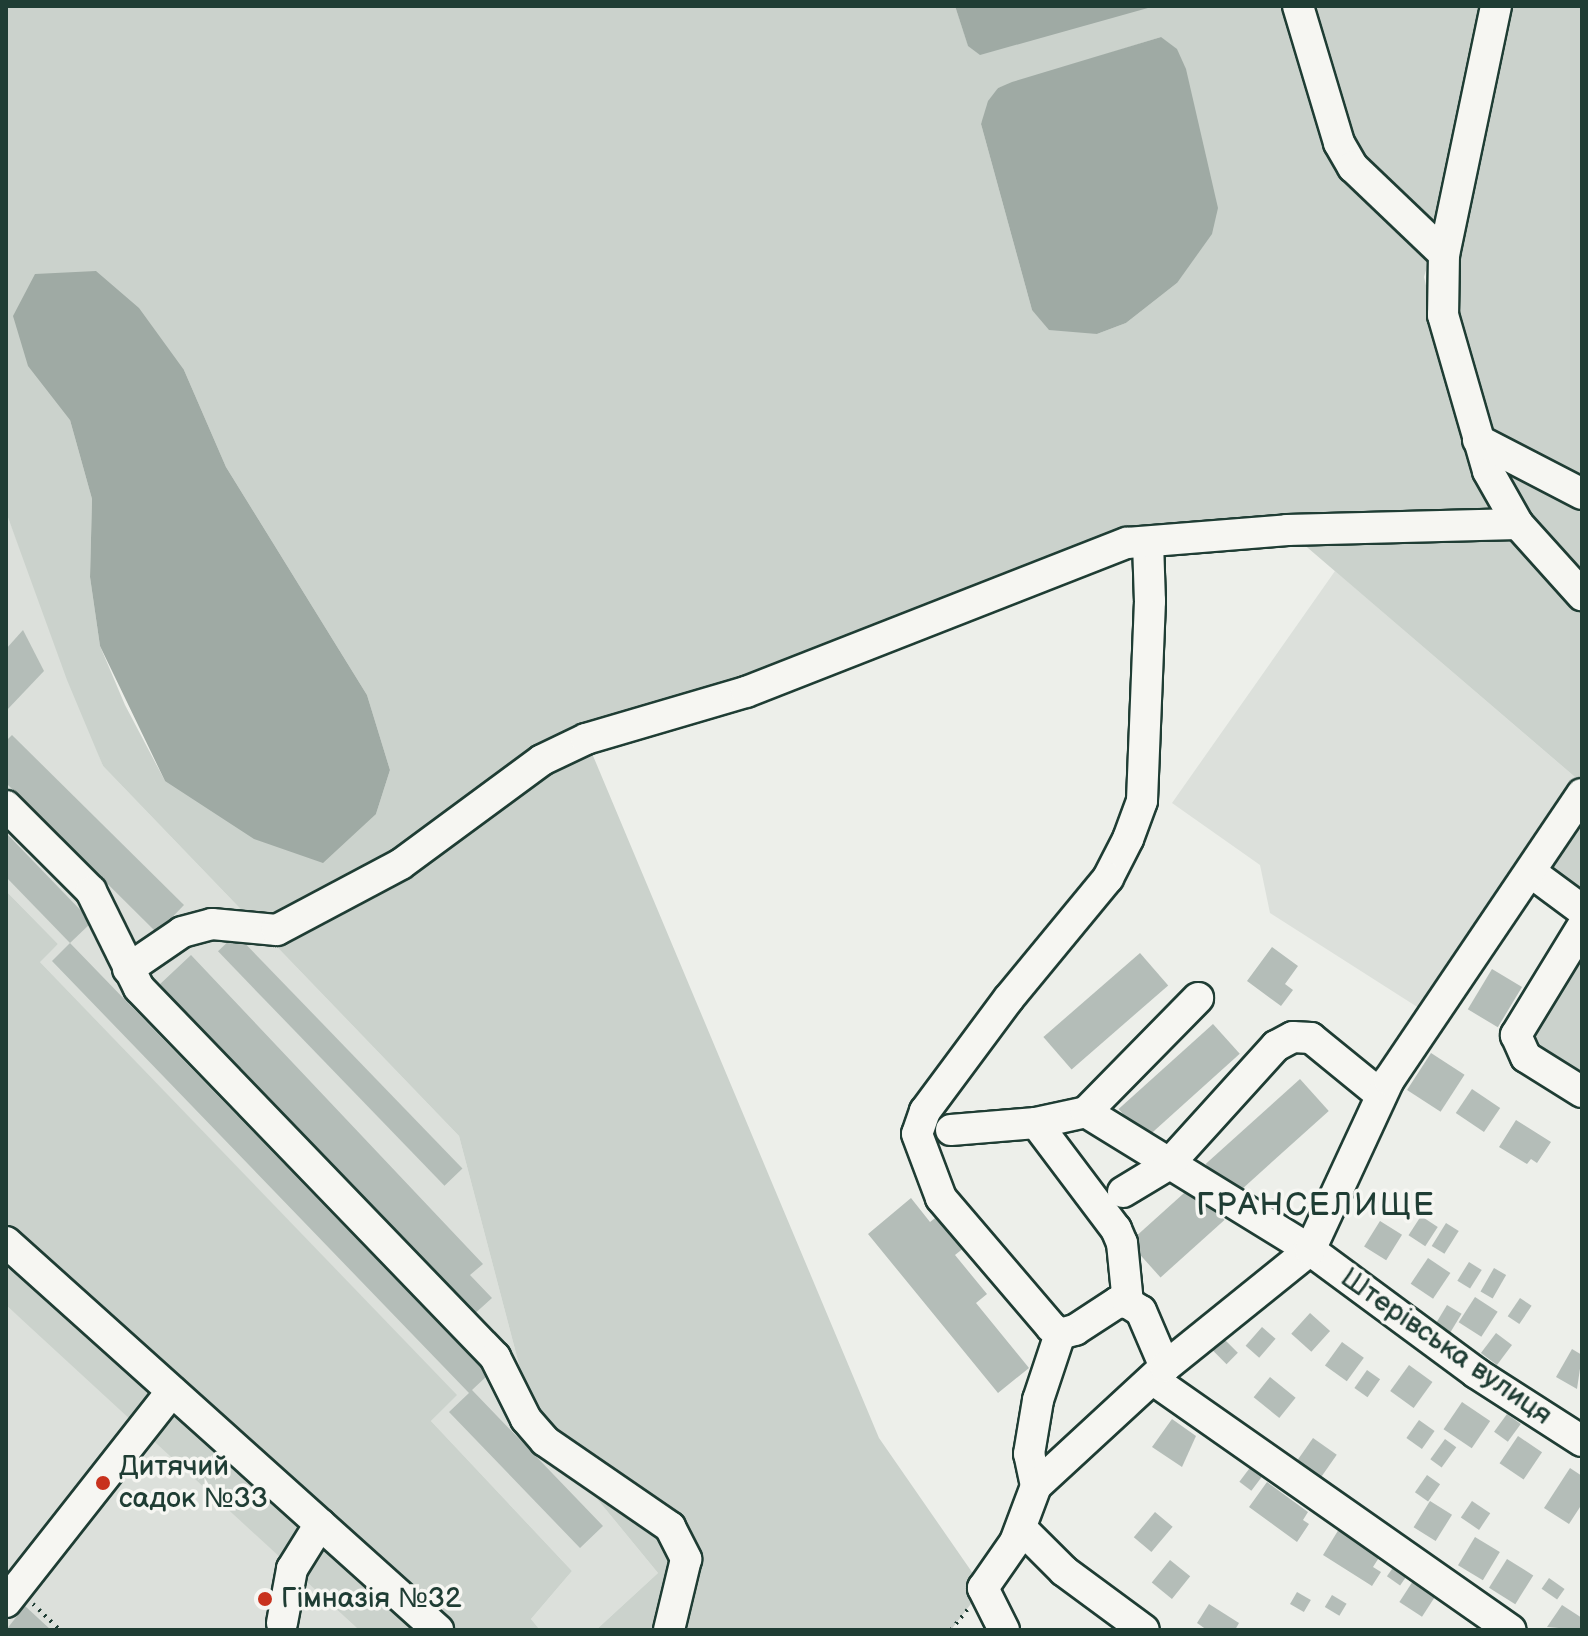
<!DOCTYPE html>
<html>
<head>
<meta charset="utf-8">
<style>
	body { margin:0 }
	#map { position:relative; width:1588px; height:1636px; overflow:hidden; background:#edefea; font-family:"Balsamiq Sans",sans-serif }
	div>[style] { position:absolute }
	[style*='--x'] { left:calc(var(--x)*1px); top:calc(var(--y)*1px); width:calc(var(--w)*1px); rotate:calc(var(--a)*1deg) }
	.built>* { inset:0; background:#dce0db }
	.green>* { inset:0; background:#cbd2cc }
	.water>* { inset:0; background:#9faaa4 }
	.building>* { inset:0; background:#b4bdb8; transform-origin:0 0 }
	.path>* { height:4px; margin-top:-2px; transform-origin:0; background:repeating-linear-gradient(90deg,#1f3d34 0 2px,transparent 0 8px) }
	.roads { filter:drop-shadow(2px 0 #1f3d34) drop-shadow(-2px 0 #1f3d34) drop-shadow(0 2px #1f3d34) drop-shadow(0 -2px #1f3d34) }
	.minor>* { height:30px; margin:-15px; padding:0 15px; transform-origin:15px; border-radius:15px; background:#f6f6f2 }
	.dots>* { width:22px; height:22px; translate:-50% -50%; box-sizing:border-box; border:4px solid #f6f6f2; border-radius:50% }
	span { translate:-50% -50%; white-space:nowrap; text-align:center; line-height:1.15; -webkit-text-stroke:7px #f6f6f2; paint-order:stroke }
	.street-label { font-size:28px; color:#1f3d34 }
	.poi-label { font-size:28px; color:#1f3d34 }
	.left { translate:0 -50%; text-align:left }
	.quarter-label { font-size:32px; color:#1f3d34; letter-spacing:2px }
	.frame { position:absolute; inset:0; border:8px solid #1f3d34; pointer-events:none }
</style>
</head>
<body>
<div id="map">
	<div class="built">
		<div style="clip-path:polygon(6px 512px,103px 766px,459px 1136px,527px 1395px,575px 1472px,658px 1573px,596px 1630px,540px 1630px,531px 1619px,572px 1571px,431px 1421px,456px 1395px,39px 961px,58px 944px,6px 891px)"></div>
		<div style="clip-path:polygon(1335px 571px,1582px 783px,1433px 1017px,1270px 913px,1260px 865px,1172px 803px)"></div>
		<div style="clip-path:polygon(6px 1305px,66px 1358px,359px 1630px,6px 1630px)"></div>
	</div>
	<div class="green">
		<div style="clip-path:polygon(evenodd,6px 6px,955px 6px,968px 45px,1155px 6px,1485px 6px,1454px 174px,1424px 277px,1447px 374px,1443px 315px,1496px 6px,1582px 6px,1582px 783px,1287px 530px,1148px 542px,586px 739px,879px 1438px,983px 1588px,951px 1630px,596px 1630px,658px 1573px,575px 1472px,527px 1395px,459px 1136px,103px 766px,67px 680px,6px 512px,6px 6px,1161px 37px,1177px 283px,1126px 323px,1097px 334px,1032px 310px,981px 124px,998px 88px,1161px 37px,6px 6px,184px 370px,226px 467px,367px 695px,390px 770px,376px 814px,165px 781px,125px 705px,100px 646px,90px 577px,92px 499px,70px 420px,184px 370px)"></div>
		<div style="clip-path:polygon(1582px 794px,1582px 910px,1532px 873px)"></div>
		<div style="clip-path:polygon(6px 891px,58px 944px,40px 962px,457px 1395px,431px 1421px,572px 1571px,531px 1619px,540px 1630px,359px 1630px,6px 1305px)"></div>
		<div style="clip-path:polygon(1582px 927px,1582px 1092px,1526px 1057px,1520px 1022px)"></div>
	</div>
	<div class="water">
		<div style="clip-path:polygon(955px 6px,1155px 6px,980px 55px,968px 46px)"></div>
		<div style="clip-path:polygon(1161px 37px,1177px 49px,1186px 69px,1218px 208px,1212px 234px,1177px 283px,1126px 323px,1097px 334px,1049px 330px,1032px 310px,981px 124px,988px 101px,998px 88px,1012px 82px)"></div>
		<div style="clip-path:polygon(96px 271px,139px 308px,184px 370px,226px 467px,367px 695px,390px 770px,376px 814px,323px 863px,254px 839px,165px 781px,100px 646px,90px 577px,92px 499px,70px 420px,28px 366px,13px 316px,35px 274px)"></div>
	</div>
	<div class="building">
		<div style="clip-path:polygon(23px 630px,44px 671px,6px 711px,6px 649px)"></div>
		<div style="clip-path:polygon(12px 735px,184px 905px,157px 933px,6px 783px,6px 741px)"></div>
		<div style="clip-path:polygon(6px 833px,92px 922px,70px 943px,6px 877px)"></div>
		<div style="left:236px;top:934px;width:326px;height:25px;rotate:46deg"></div>
		<div style="clip-path:polygon(70px 943px,488px 1375px,472px 1390px,603px 1526px,580px 1548px,449px 1412px,469px 1393px,52px 961px)"></div>
		<div style="clip-path:polygon(1272px 947px,1298px 966px,1285px 984px,1293px 990px,1281px 1006px,1247px 981px)"></div>
		<div style="left:1140px;top:953px;width:43px;height:128px;rotate:49deg"></div>
		<div style="clip-path:polygon(191px 955px,483px 1264px,470px 1275px,492px 1298px,471px 1317px,158px 986px)"></div>
		<div style="left:1492px;top:969px;width:35px;height:47px;rotate:31deg"></div>
		<div style="left:1213px;top:1024px;width:40px;height:127px;rotate:48deg"></div>
		<div style="left:1431px;top:1053px;width:40px;height:44px;rotate:33deg"></div>
		<div style="left:1300px;top:1079px;width:43px;height:127px;rotate:48deg"></div>
		<div style="left:1472px;top:1089px;width:34px;height:29px;rotate:34deg"></div>
		<div style="clip-path:polygon(1516px 1120px,1551px 1142px,1537px 1163px,1531px 1159px,1527px 1164px,1499px 1147px)"></div>
		<div style="left:1193px;top:1185px;width:47px;height:86px;rotate:48deg"></div>
		<div style="clip-path:polygon(911px 1198px,930px 1222px,939px 1215px,965px 1247px,955px 1255px,987px 1294px,976px 1303px,1029px 1368px,998px 1393px,868px 1234px)"></div>
		<div style="left:1421px;top:1216px;width:20px;height:23px;rotate:33deg"></div>
		<div style="left:1380px;top:1221px;width:26px;height:30px;rotate:32deg"></div>
		<div style="left:1446px;top:1223px;width:15px;height:27px;rotate:32deg"></div>
		<div style="left:1428px;top:1258px;width:27px;height:31px;rotate:34deg"></div>
		<div style="left:1469px;top:1262px;width:15px;height:22px;rotate:32deg"></div>
		<div style="left:1494px;top:1268px;width:14px;height:27px;rotate:30deg"></div>
		<div style="left:1475px;top:1297px;width:27px;height:30px;rotate:33deg"></div>
		<div style="left:1520px;top:1298px;width:14px;height:22px;rotate:34deg"></div>
		<div style="left:1447px;top:1305px;width:17px;height:24px;rotate:31deg"></div>
		<div style="left:1310px;top:1313px;width:27px;height:28px;rotate:42deg"></div>
		<div style="left:1262px;top:1327px;width:18px;height:25px;rotate:41deg"></div>
		<div style="left:1496px;top:1333px;width:20px;height:25px;rotate:37deg"></div>
		<div style="left:1223px;top:1338px;width:21px;height:16px;rotate:45deg"></div>
		<div style="left:1342px;top:1342px;width:27px;height:29px;rotate:36deg"></div>
		<div style="clip-path:polygon(1572px 1349px,1582px 1355px,1577px 1389px,1556px 1377px)"></div>
		<div style="left:1409px;top:1365px;width:29px;height:32px;rotate:36deg"></div>
		<div style="left:1367px;top:1370px;width:16px;height:22px;rotate:35deg"></div>
		<div style="left:1270px;top:1377px;width:33px;height:26px;rotate:39deg"></div>
		<div style="left:1462px;top:1402px;width:34px;height:33px;rotate:34deg"></div>
		<div style="left:1507px;top:1414px;width:17px;height:22px;rotate:36deg"></div>
		<div style="clip-path:polygon(1172px 1419px,1196px 1436px,1182px 1467px,1152px 1447px)"></div>
		<div style="left:1419px;top:1420px;width:19px;height:22px;rotate:35deg"></div>
		<div style="left:1518px;top:1436px;width:29px;height:33px;rotate:34deg"></div>
		<div style="left:1313px;top:1438px;width:29px;height:29px;rotate:35deg"></div>
		<div style="left:1445px;top:1439px;width:14px;height:25px;rotate:36deg"></div>
		<div style="left:1252px;top:1465px;width:15px;height:21px;rotate:37deg"></div>
		<div style="clip-path:polygon(1570px 1468px,1582px 1476px,1582px 1504px,1569px 1524px,1544px 1508px)"></div>
		<div style="left:1427px;top:1475px;width:16px;height:21px;rotate:35deg"></div>
		<div style="clip-path:polygon(1267px 1482px,1308px 1512px,1303px 1520px,1309px 1524px,1297px 1542px,1249px 1507px)"></div>
		<div style="left:1430px;top:1501px;width:26px;height:31px;rotate:32deg"></div>
		<div style="left:1472px;top:1501px;width:22px;height:20px;rotate:34deg"></div>
		<div style="left:1155px;top:1512px;width:23px;height:33px;rotate:40deg"></div>
		<div style="clip-path:polygon(1339px 1529px,1380px 1556px,1373px 1567px,1381px 1572px,1372px 1586px,1323px 1555px)"></div>
		<div style="left:1475px;top:1537px;width:29px;height:33px;rotate:31deg"></div>
		<div style="left:1399px;top:1559px;width:16px;height:21px;rotate:35deg"></div>
		<div style="left:1507px;top:1559px;width:31px;height:34px;rotate:32deg"></div>
		<div style="left:1170px;top:1560px;width:26px;height:29px;rotate:39deg"></div>
		<div style="left:1549px;top:1578px;width:19px;height:13px;rotate:35deg"></div>
		<div style="left:1413px;top:1581px;width:27px;height:25px;rotate:33deg"></div>
		<div style="left:1297px;top:1592px;width:16px;height:14px;rotate:30deg"></div>
		<div style="left:1332px;top:1595px;width:17px;height:14px;rotate:31deg"></div>
		<div style="clip-path:polygon(1209px 1604px,1239px 1623px,1235px 1630px,1207px 1630px,1197px 1623px)"></div>
		<div style="clip-path:polygon(1562px 1605px,1582px 1618px,1582px 1630px,1547px 1627px)"></div>
		<div style="clip-path:polygon(25px 1606px,51px 1630px,6px 1630px)"></div>
	</div>
	<div class="path">
		<div style="--x:33;--y:1604;--w:37;--a:44"></div>
		<div style="--x:951;--y:1630;--w:26;--a:-51"></div>
	</div>
	<div class="roads">
		<div class="minor">
			<div style="--x:1298;--y:6;--w:143;--a:73.3"></div>
			<div style="--x:1339;--y:143;--w:28;--a:60"></div>
			<div style="--x:1353;--y:167;--w:126;--a:43.7"></div>
			<div style="--x:1496;--y:6;--w:253;--a:101.8"></div>
			<div style="--x:1444;--y:254;--w:61;--a:90.9"></div>
			<div style="--x:1443;--y:315;--w:162;--a:73.9"></div>
			<div style="--x:1488;--y:471;--w:61;--a:60.5"></div>
			<div style="--x:1518;--y:524;--w:96;--a:48"></div>
			<div style="--x:1478;--y:440;--w:117;--a:27.4"></div>
			<div style="--x:1148;--y:542;--w:59;--a:88.1"></div>
			<div style="--x:1150;--y:601;--w:200;--a:92.3"></div>
			<div style="--x:1142;--y:801;--w:40;--a:110.2"></div>
			<div style="--x:1128;--y:839;--w:44;--a:117.1"></div>
			<div style="--x:1108;--y:878;--w:156;--a:129.5"></div>
			<div style="--x:1009;--y:998;--w:141;--a:126.6"></div>
			<div style="--x:925;--y:1111;--w:24;--a:109"></div>
			<div style="--x:917;--y:1134;--w:68;--a:69.4"></div>
			<div style="--x:941;--y:1198;--w:170;--a:49.5"></div>
			<div style="--x:1051;--y:1327;--w:11;--a:38"></div>
			<div style="--x:1060;--y:1334;--w:16;--a:-15"></div>
			<div style="--x:1075;--y:1330;--w:51;--a:-33.1"></div>
			<div style="--x:1118;--y:1302;--w:10;--a:6"></div>
			<div style="--x:1128;--y:1303;--w:15;--a:32"></div>
			<div style="--x:1141;--y:1311;--w:61;--a:66.8"></div>
			<div style="--x:6;--y:806;--w:120;--a:45"></div>
			<div style="--x:91;--y:891;--w:108;--a:63.7"></div>
			<div style="--x:139;--y:988;--w:513;--a:46.03"></div>
			<div style="--x:495;--y:1357;--w:69;--a:63.4"></div>
			<div style="--x:526;--y:1419;--w:29;--a:49"></div>
			<div style="--x:545;--y:1441;--w:152;--a:34.5"></div>
			<div style="--x:670;--y:1527;--w:36;--a:63"></div>
			<div style="--x:686;--y:1559;--w:73;--a:103.5"></div>
			<div style="--x:1532;--y:873;--w:62;--a:36.5"></div>
			<div style="--x:1582;--y:927;--w:127;--a:121.4"></div>
			<div style="--x:1516;--y:1035;--w:24;--a:66"></div>
			<div style="--x:1526;--y:1057;--w:66;--a:32"></div>
			<div style="--x:128;--y:969;--w:65;--a:-34.4"></div>
			<div style="--x:182;--y:932;--w:31;--a:-15"></div>
			<div style="--x:212;--y:924;--w:65;--a:5.3"></div>
			<div style="--x:277;--y:930;--w:140;--a:-28"></div>
			<div style="--x:401;--y:864;--w:175;--a:-36.4"></div>
			<div style="--x:542;--y:760;--w:49;--a:-25.5"></div>
			<div style="--x:586;--y:739;--w:167;--a:-16.4"></div>
			<div style="--x:746;--y:692;--w:409;--a:-21.4"></div>
			<div style="--x:1127;--y:543;--w:161;--a:-4.6"></div>
			<div style="--x:1287;--y:530;--w:231;--a:-1.5"></div>
			<div style="--x:1086;--y:1112;--w:160;--a:-45.5"></div>
			<div style="--x:1036;--y:1123;--w:51;--a:-12.4"></div>
			<div style="--x:1086;--y:1112;--w:263;--a:31.6"></div>
			<div style="--x:1310;--y:1250;--w:207;--a:36.5"></div>
			<div style="--x:1476;--y:1373;--w:126;--a:32.7"></div>
			<div style="--x:951;--y:1130;--w:85;--a:-4.7"></div>
			<div style="--x:1036;--y:1123;--w:133;--a:53"></div>
			<div style="--x:1116;--y:1229;--w:15;--a:67"></div>
			<div style="--x:1122;--y:1243;--w:60;--a:84.3"></div>
			<div style="--x:1123;--y:1192;--w:52;--a:-31"></div>
			<div style="--x:1168;--y:1165;--w:161;--a:-47.8"></div>
			<div style="--x:1276;--y:1046;--w:19;--a:-28"></div>
			<div style="--x:1293;--y:1037;--w:18;--a:3"></div>
			<div style="--x:1311;--y:1038;--w:90;--a:39.2"></div>
			<div style="--x:6;--y:1242;--w:581;--a:41.93"></div>
			<div style="--x:1155;--y:1381;--w:434;--a:35"></div>
			<div style="--x:1036;--y:1486;--w:33;--a:-102"></div>
			<div style="--x:1029;--y:1454;--w:55;--a:-80.5"></div>
			<div style="--x:1038;--y:1400;--w:70;--a:-71.6"></div>
			<div style="--x:1022;--y:1529;--w:59;--a:45"></div>
			<div style="--x:1064;--y:1571;--w:99;--a:36.4"></div>
			<div style="--x:6;--y:1602;--w:268;--a:-51.8"></div>
			<div style="--x:282;--y:1623;--w:55;--a:-79.5"></div>
			<div style="--x:292;--y:1569;--w:53;--a:-58.1"></div>
			<div style="--x:1004;--y:1630;--w:47;--a:-116.6"></div>
			<div style="--x:983;--y:1588;--w:56;--a:-55.2"></div>
			<div style="--x:1015;--y:1542;--w:60;--a:-69.4"></div>
			<div style="--x:1036;--y:1486;--w:176;--a:-42.7"></div>
			<div style="--x:1165;--y:1367;--w:186;--a:-38.9"></div>
			<div style="--x:1310;--y:1250;--w:187;--a:-65.1"></div>
			<div style="--x:1389;--y:1080;--w:345;--a:-56"></div>
		</div>
	</div>
	<div class="dots">
		<div style="left:103px;top:1483px;background:#c8321e"></div>
		<div style="left:265px;top:1599px;background:#c8321e"></div>
	</div>
	<div class="street-label">
		<span style="left:1446px;top:1347px;rotate:35deg">Штерівська вулиця</span>
	</div>
	<div class="poi-label">
		<span class="left" style="left:119px;top:1483px">Дитячий<br>садок №33</span>
		<span class="left" style="left:281px;top:1599px">Гімназія №32</span>
	</div>
	<div class="quarter-label">
		<span style="left:1316px;top:1206px">ГРАНСЕЛИЩЕ</span>
	</div>
	<div class="frame"></div>
</div>
</body>
</html>
